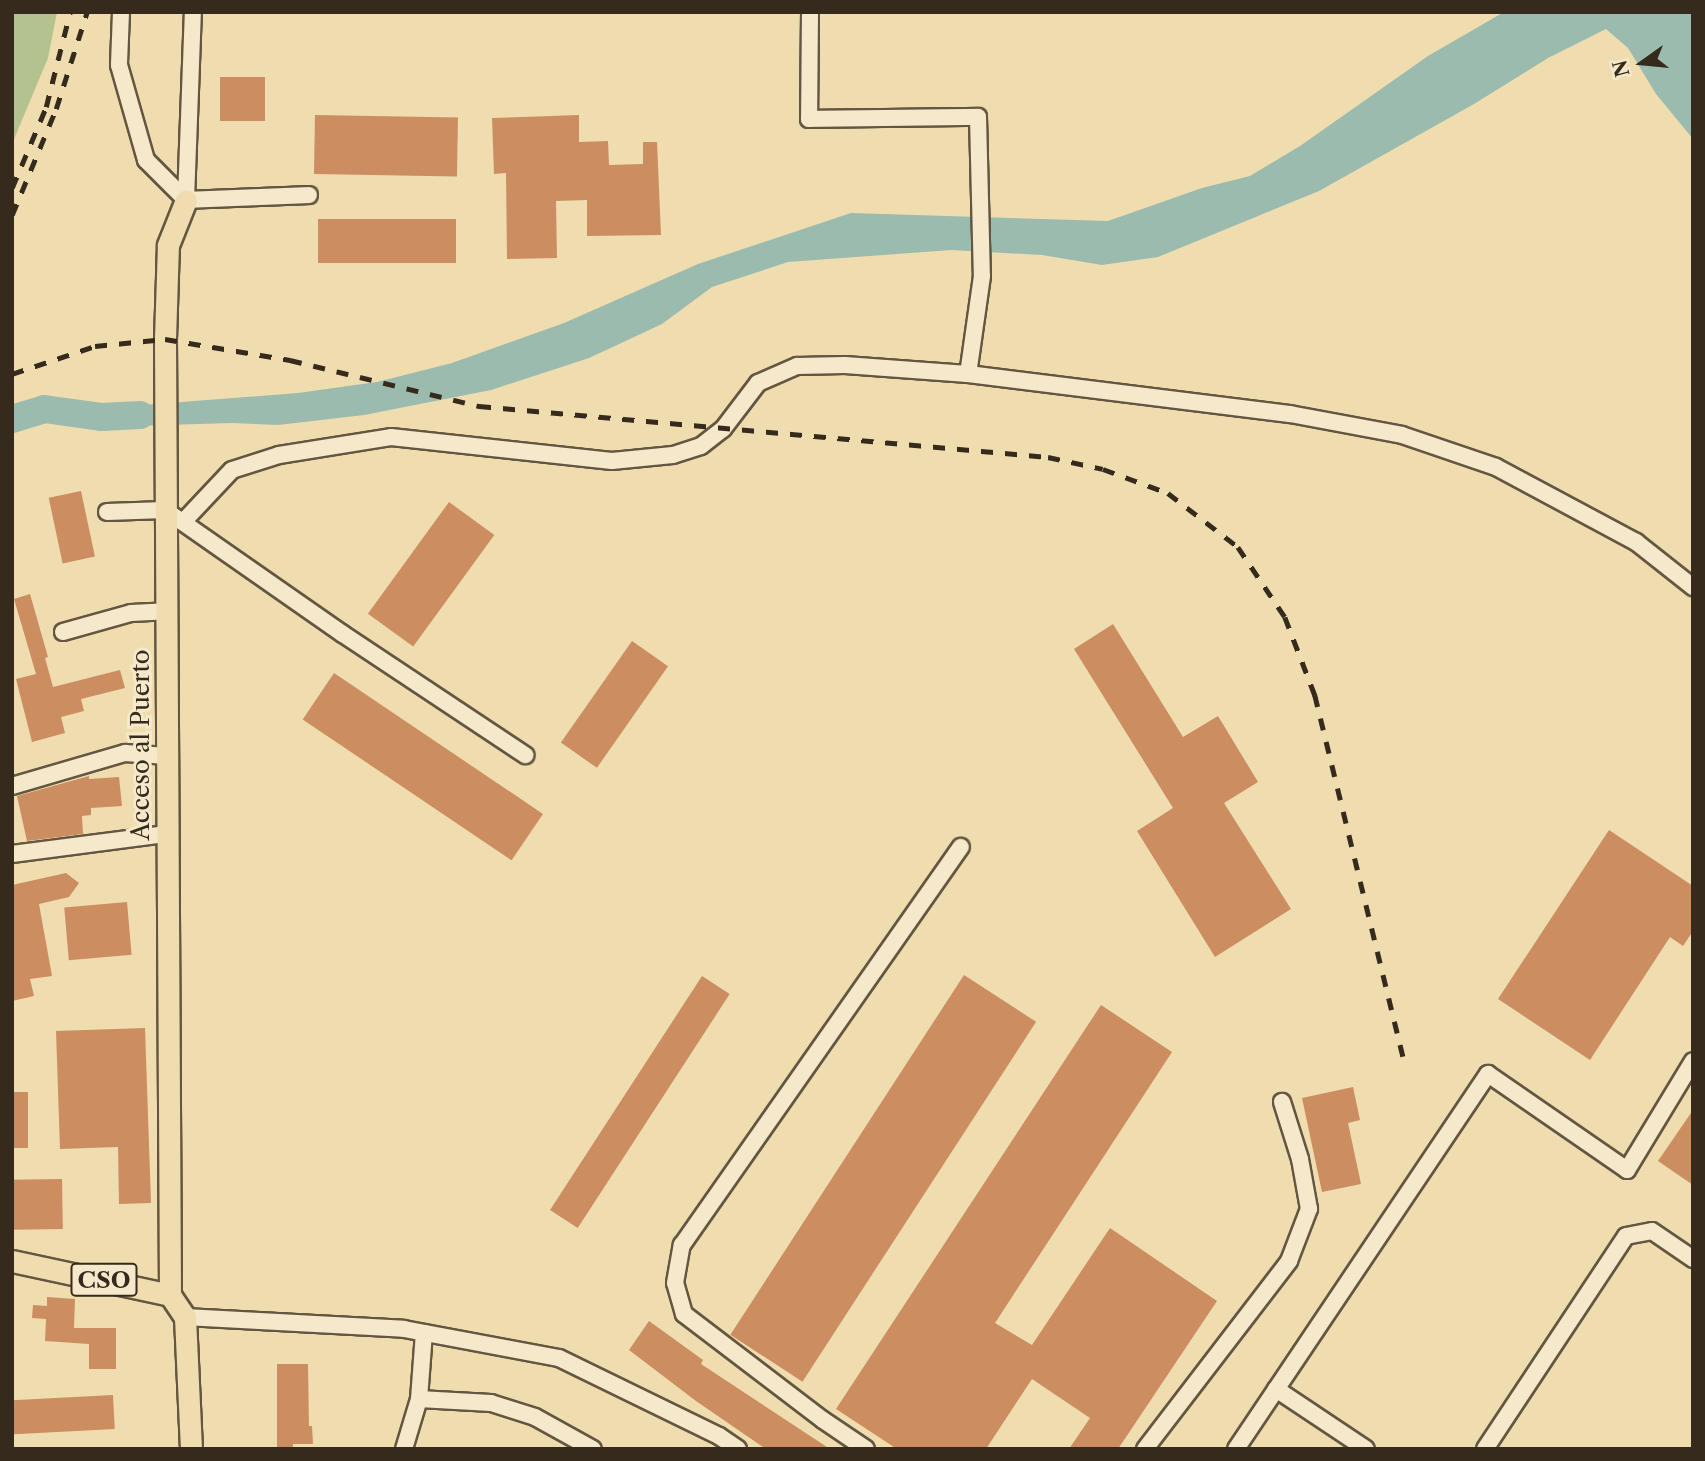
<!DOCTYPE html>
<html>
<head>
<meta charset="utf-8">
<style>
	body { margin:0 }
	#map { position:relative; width:1705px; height:1461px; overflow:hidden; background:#efdcaf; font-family:"Libre Caslon Text",serif }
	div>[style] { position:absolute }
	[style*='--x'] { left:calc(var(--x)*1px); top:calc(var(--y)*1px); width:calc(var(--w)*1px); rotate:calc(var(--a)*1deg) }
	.green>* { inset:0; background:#b4c28f }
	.water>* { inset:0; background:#9abbae }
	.river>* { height:28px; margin:-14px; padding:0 14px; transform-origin:14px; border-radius:14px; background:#9abbae }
	.building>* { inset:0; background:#cc8d60; transform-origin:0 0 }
	.roads { filter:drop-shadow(2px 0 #645640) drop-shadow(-2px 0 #645640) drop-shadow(0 2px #645640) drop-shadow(0 -2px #645640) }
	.minor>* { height:16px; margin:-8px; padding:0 8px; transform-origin:8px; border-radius:8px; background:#f5e8cb }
	.major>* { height:21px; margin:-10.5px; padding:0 10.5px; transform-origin:10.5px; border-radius:10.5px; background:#efdcaf }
	.rail>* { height:4.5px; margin-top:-2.25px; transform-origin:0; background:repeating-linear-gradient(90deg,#352a1b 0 12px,transparent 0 24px) }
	span { translate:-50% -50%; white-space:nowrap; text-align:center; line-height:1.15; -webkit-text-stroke:6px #f5e8cb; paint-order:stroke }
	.shield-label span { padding:2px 5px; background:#f5e8cb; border:2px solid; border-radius:5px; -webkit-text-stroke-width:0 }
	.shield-label { font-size:23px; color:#352a1b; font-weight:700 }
	.street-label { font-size:24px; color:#352a1b }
	.frame { position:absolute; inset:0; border:14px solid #352a1b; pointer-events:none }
	.north { position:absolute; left:1607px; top:28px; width:70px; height:70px; -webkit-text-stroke:5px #f5e8cb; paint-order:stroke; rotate:255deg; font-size:19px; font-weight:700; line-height:28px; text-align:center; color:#352a1b }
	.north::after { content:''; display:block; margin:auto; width:24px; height:32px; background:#352a1b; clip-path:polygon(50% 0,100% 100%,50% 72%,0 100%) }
</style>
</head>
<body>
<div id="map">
	<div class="green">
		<div style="clip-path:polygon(12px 12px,57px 12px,48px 58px,12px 144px)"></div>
	</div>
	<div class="water">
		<div style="clip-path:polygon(1504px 12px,1693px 12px,1693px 139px,1656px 94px,1628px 48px,1606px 29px,1548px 58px,1474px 104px,1319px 191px,1158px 257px,1102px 265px,1042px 255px,951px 250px,788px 262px,712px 287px,662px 324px,589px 358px,491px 390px,364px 415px,278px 425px,232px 423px,131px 426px,102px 417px,130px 406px,298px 393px,377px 382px,452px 363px,564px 323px,698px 264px,851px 213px,1108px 221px,1202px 188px,1250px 176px,1300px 146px,1428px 56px)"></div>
	</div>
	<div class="river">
		<div style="--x:12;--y:419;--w:34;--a:-17"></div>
		<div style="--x:44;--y:409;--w:59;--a:7.9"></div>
		<div style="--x:102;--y:417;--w:38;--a:-3"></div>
	</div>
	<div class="building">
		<div style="left:220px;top:77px;width:45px;height:44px"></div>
		<div style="left:315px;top:115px;width:143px;height:59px;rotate:1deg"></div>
		<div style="clip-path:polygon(579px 115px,579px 142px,608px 141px,609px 165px,643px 164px,643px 142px,657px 142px,661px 235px,587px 236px,587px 200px,556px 201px,557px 258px,507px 259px,506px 173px,494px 174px,492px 118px)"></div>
		<div style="left:456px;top:219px;width:44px;height:138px;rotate:90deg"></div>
		<div style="left:81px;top:491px;width:67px;height:33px;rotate:78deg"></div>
		<div style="left:449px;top:502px;width:56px;height:138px;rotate:36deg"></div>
		<div style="clip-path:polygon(30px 594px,48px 657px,45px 658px,53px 687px,120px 670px,125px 688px,81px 699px,84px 711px,61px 717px,65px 733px,32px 742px,16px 679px,36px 674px,14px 599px)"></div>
		<div style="clip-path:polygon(1113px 624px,1183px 737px,1218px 716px,1258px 782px,1224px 803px,1291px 909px,1215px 957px,1137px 831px,1173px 808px,1074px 649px)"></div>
		<div style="left:632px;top:641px;width:44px;height:124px;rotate:35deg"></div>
		<div style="left:334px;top:673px;width:252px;height:56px;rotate:34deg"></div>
		<div style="clip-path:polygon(89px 776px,89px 779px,119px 777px,122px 806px,91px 808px,91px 815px,82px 816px,83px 834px,27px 841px,17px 796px)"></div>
		<div style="clip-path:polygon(1609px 830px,1693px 886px,1693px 931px,1683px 946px,1670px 937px,1590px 1060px,1498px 999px)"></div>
		<div style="clip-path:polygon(66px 873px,79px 883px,69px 897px,39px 904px,52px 976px,30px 979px,34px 996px,12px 1001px,12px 885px)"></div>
		<div style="left:127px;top:902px;width:53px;height:63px;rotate:85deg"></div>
		<div style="left:964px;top:975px;width:86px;height:429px;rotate:33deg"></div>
		<div style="left:702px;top:976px;width:33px;height:279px;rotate:33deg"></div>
		<div style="clip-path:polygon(1101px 1005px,1172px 1052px,995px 1323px,1032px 1345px,1110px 1228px,1217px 1301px,1118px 1449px,1069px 1449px,1090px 1418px,1032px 1379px,986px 1449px,897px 1449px,836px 1409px)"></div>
		<div style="clip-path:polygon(145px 1028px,151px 1203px,119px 1204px,118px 1147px,60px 1149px,56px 1031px)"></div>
		<div style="clip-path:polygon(1353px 1087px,1360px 1120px,1348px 1123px,1361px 1184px,1322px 1192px,1302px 1098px)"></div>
		<div style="left:12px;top:1092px;width:16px;height:56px"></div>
		<div style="clip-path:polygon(1693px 1110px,1693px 1185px,1658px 1161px)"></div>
		<div style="left:62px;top:1179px;width:50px;height:50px;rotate:89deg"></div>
		<div style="clip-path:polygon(47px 1297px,75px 1299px,74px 1328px,116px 1328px,116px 1369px,89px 1369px,89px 1344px,45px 1341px,46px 1319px,32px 1318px,33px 1305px,47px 1306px)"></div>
		<div style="clip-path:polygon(649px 1321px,703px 1360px,701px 1364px,830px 1449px,766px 1449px,696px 1401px,629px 1350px)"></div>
		<div style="clip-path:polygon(277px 1364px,308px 1364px,309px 1426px,312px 1426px,313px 1444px,293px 1444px,293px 1449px,277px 1449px)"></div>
		<div style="left:113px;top:1395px;width:34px;height:101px;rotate:87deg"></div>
	</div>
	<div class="roads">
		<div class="minor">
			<div style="--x:121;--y:12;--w:53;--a:92.2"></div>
			<div style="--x:119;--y:65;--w:99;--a:74.1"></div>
			<div style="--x:146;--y:160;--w:57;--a:45"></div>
			<div style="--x:186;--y:200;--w:123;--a:-2.3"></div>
			<div style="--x:810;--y:12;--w:107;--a:90.5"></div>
			<div style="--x:809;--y:119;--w:169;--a:-0.7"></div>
			<div style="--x:978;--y:117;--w:159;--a:88.6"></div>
			<div style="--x:982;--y:276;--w:99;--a:98.1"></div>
			<div style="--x:968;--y:374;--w:324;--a:7.1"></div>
			<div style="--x:1290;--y:414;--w:114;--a:10.6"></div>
			<div style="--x:1402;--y:435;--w:99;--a:18.8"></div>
			<div style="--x:1496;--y:467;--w:159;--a:28.2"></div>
			<div style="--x:1636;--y:542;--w:73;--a:38.3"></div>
			<div style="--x:186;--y:200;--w:188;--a:-87.9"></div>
			<div style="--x:107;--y:512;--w:58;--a:-2"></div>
			<div style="--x:165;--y:510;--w:217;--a:34.9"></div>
			<div style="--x:343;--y:634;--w:219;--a:33.6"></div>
			<div style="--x:183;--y:522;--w:71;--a:-46.7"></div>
			<div style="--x:232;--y:470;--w:49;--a:-17.7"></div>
			<div style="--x:279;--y:455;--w:113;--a:-9.1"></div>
			<div style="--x:391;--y:437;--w:222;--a:6.2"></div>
			<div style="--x:612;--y:461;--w:61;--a:-5.6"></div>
			<div style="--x:673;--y:455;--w:29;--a:-18"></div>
			<div style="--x:701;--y:446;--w:28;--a:-38"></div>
			<div style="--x:723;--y:429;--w:58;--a:-52.7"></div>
			<div style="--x:758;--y:383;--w:43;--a:-23.6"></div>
			<div style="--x:797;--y:366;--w:48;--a:-1.2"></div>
			<div style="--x:845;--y:365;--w:123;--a:4.2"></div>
			<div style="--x:63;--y:632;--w:71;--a:-15.6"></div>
			<div style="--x:131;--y:613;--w:35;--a:-3"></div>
			<div style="--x:12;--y:786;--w:118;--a:-16.3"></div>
			<div style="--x:125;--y:753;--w:42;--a:4.1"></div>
			<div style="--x:12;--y:854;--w:156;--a:-7.4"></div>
			<div style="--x:185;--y:1317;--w:219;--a:3.1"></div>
			<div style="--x:404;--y:1329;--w:158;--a:10.6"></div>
			<div style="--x:559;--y:1358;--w:178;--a:26"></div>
			<div style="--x:719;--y:1436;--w:23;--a:34"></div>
			<div style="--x:1276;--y:1389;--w:108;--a:33.7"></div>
			<div style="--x:419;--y:1399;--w:72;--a:3.2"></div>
			<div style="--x:491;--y:1403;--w:46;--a:17.7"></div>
			<div style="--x:535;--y:1417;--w:66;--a:28.9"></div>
			<div style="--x:404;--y:1449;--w:52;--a:-73.3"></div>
			<div style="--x:419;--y:1399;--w:66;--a:-85.7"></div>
			<div style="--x:866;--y:1449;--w:52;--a:-146"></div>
			<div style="--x:823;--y:1420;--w:175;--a:-142.7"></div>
			<div style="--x:684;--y:1314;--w:32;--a:-106"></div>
			<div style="--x:675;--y:1283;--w:39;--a:-80"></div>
			<div style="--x:682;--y:1245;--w:486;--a:-55"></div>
			<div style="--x:1145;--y:1449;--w:237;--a:-52.5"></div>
			<div style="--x:1289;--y:1261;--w:56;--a:-69"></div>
			<div style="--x:1309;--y:1209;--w:51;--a:-100.2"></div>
			<div style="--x:1300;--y:1159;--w:60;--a:-107.5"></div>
			<div style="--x:1236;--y:1449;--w:452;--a:-56.1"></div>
			<div style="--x:1488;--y:1074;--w:169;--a:34.6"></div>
			<div style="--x:1627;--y:1170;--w:127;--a:-58.8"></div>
			<div style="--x:1485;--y:1449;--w:255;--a:-56.5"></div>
			<div style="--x:1626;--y:1236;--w:26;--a:-11"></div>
			<div style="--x:1652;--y:1231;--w:50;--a:34.3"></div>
		</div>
		<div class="major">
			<div style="--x:12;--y:1261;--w:162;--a:12.1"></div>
			<div style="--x:170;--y:1295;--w:27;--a:56"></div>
			<div style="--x:185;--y:1317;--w:132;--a:87.4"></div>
			<div style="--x:170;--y:1295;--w:956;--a:-90.3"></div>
			<div style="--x:165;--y:339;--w:94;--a:-88.2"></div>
			<div style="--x:168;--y:245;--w:48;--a:-68.2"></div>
		</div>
	</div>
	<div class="rail">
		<div style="--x:12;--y:188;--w:88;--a:-67.2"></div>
		<div style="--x:46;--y:107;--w:98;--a:-75.8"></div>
		<div style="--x:12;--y:215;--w:115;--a:-67.5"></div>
		<div style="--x:56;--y:109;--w:102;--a:-72.3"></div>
		<div style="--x:12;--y:374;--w:88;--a:-18.6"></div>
		<div style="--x:95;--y:346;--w:70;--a:-5.7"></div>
		<div style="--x:165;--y:339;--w:127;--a:9.5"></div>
		<div style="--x:290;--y:360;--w:195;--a:13.7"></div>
		<div style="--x:479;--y:406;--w:571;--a:5.12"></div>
		<div style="--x:1048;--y:457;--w:56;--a:12.3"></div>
		<div style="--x:1103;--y:469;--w:69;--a:20.3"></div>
		<div style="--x:1168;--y:493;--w:88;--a:37.6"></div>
		<div style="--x:1238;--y:547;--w:84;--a:56.1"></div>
		<div style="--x:1285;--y:617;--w:84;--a:69"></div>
		<div style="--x:1315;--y:695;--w:384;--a:76.3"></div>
	</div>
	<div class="shield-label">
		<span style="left:104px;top:1280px">CSO</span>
	</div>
	<div class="street-label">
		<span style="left:141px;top:745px;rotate:-90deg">Acceso al Puerto</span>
	</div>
	<div class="frame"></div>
	<div class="north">N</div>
</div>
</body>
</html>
